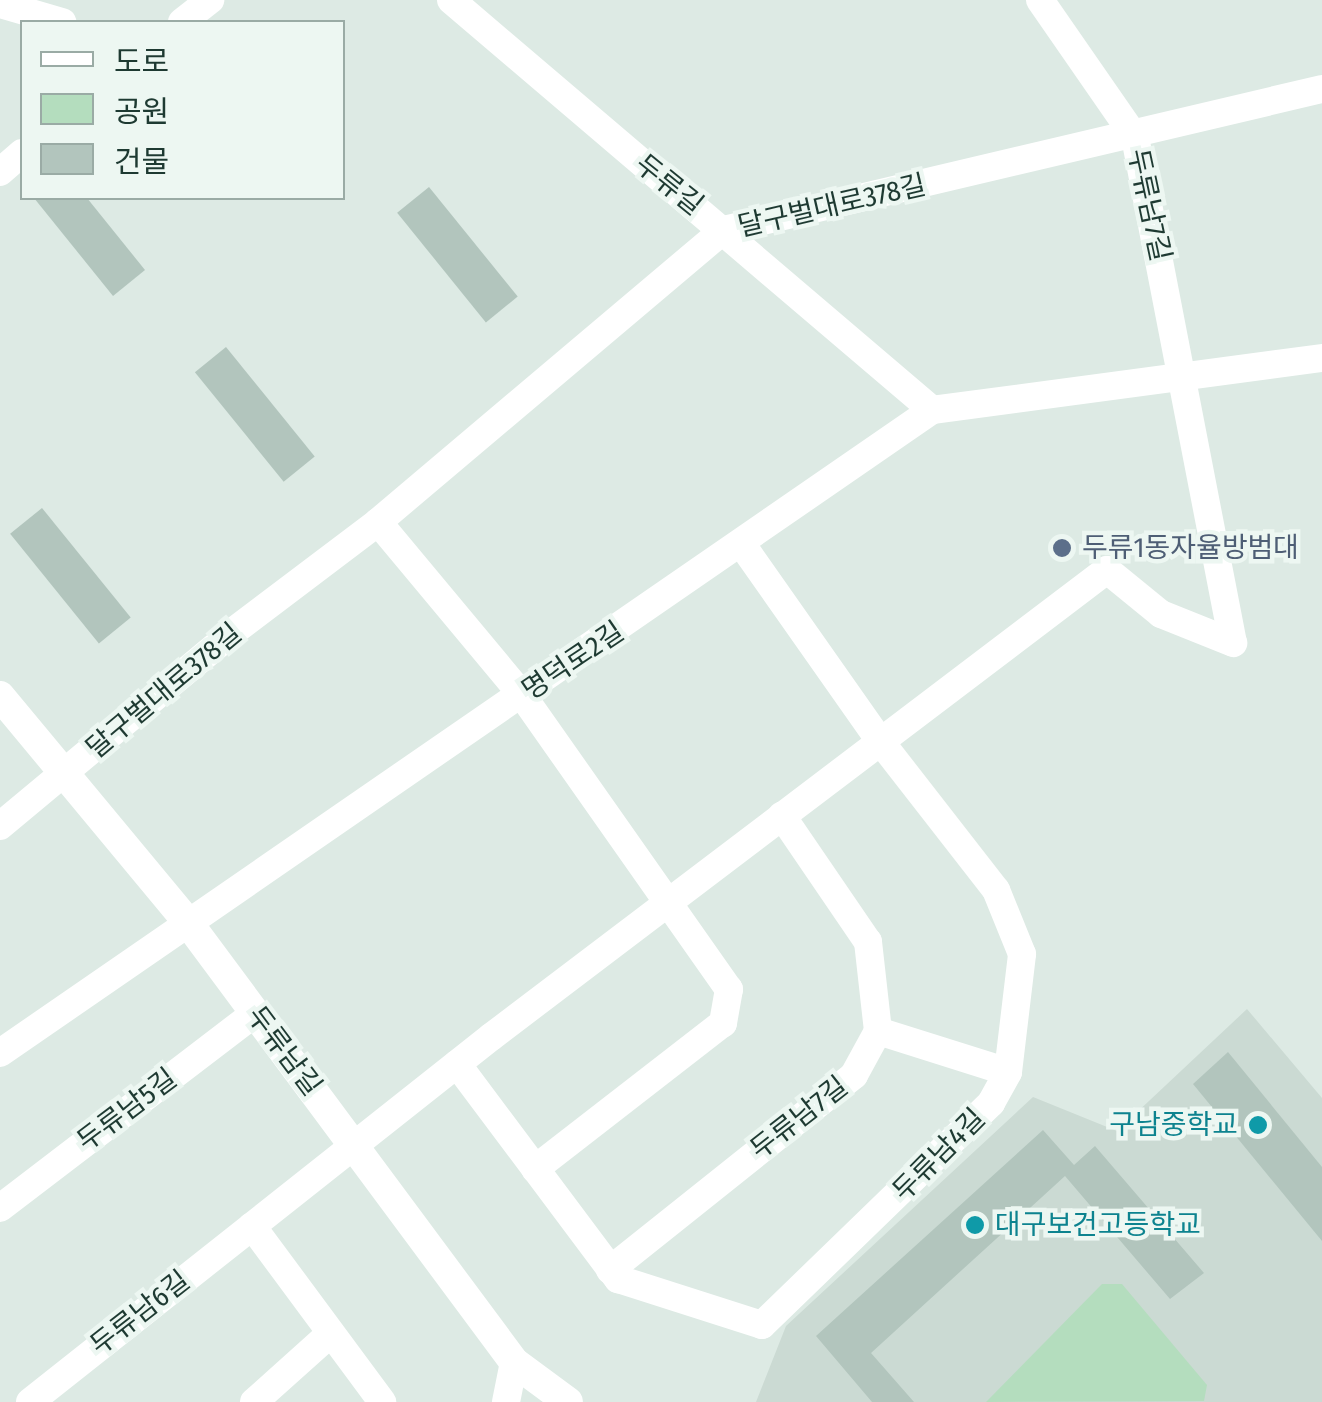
<!DOCTYPE html>
<html>
<head>
<meta charset="utf-8">
<style>
	body { margin:0 }
	#map { position:relative; width:1322px; height:1402px; overflow:hidden; background:#ddeae4; font-family:"Fira Sans Condensed","Noto Sans KR",sans-serif }
	div>[style] { position:absolute }
	[style*='--x'] { left:calc(var(--x)*1px); top:calc(var(--y)*1px); width:calc(var(--w)*1px); rotate:calc(var(--a)*1deg) }
	.built>* { inset:0; background:#cbdad3 }
	.green>* { inset:0; background:#b4ddbe }
	.building>* { inset:0; background:#b2c5bd; transform-origin:0 0 }
	.minor>* { height:28px; margin:-14px; padding:0 14px; transform-origin:14px; border-radius:14px; background:#fff }
	.tertiary>* { height:30px; margin:-15px; padding:0 15px; transform-origin:15px; border-radius:15px; background:#fff }
	.dots>* { width:28px; height:28px; translate:-50% -50%; box-sizing:border-box; border:5px solid #edf7f2; border-radius:50% }
	span { translate:-50% -50%; white-space:nowrap; text-align:center; line-height:1.15; -webkit-text-stroke:9px #edf7f2; paint-order:stroke }
	.street-label { font-size:28px; color:#1e3a32 }
	.service-label { font-size:28px; color:#4e5e75 }
	.left { translate:0 -50%; text-align:left }
	.culture-label { font-size:28px; color:#0d838f }
	.right { translate:-100% -50%; text-align:right }
	.legend { position:absolute; left:20px; top:20px; width:325px; height:180px; box-sizing:border-box; background:#edf7f2; border:2px solid #9aaba5; margin:0; padding:12px 18px; list-style:none; font-size:30px; color:#1e3a32 }
	.legend li { display:flex; align-items:center; gap:20px; height:50px }
	.legend b { width:50px; border:2px solid #9aaba5 }
</style>
</head>
<body>
<div id="map">
	<div class="built">
		<div style="clip-path:polygon(1247px 1009px,1322px 1098px,1322px 1402px,756px 1402px,786px 1326px,1033px 1097px,1117px 1131px)"></div>
	</div>
	<div class="green">
		<div style="clip-path:polygon(1102px 1284px,1122px 1284px,1207px 1385px,1204px 1401px,986px 1402px)"></div>
	</div>
	<div class="building">
		<div style="left:429px;top:187px;width:141px;height:41px;rotate:51deg"></div>
		<div style="clip-path:polygon(34px 198px,87px 198px,145px 270px,113px 296px)"></div>
		<div style="left:226px;top:347px;width:141px;height:40px;rotate:51deg"></div>
		<div style="left:42px;top:508px;width:141px;height:41px;rotate:51deg"></div>
		<div style="clip-path:polygon(1228px 1052px,1322px 1167px,1322px 1241px,1193px 1084px)"></div>
		<div style="clip-path:polygon(1043px 1130px,1074px 1165px,1095px 1146px,1204px 1273px,1170px 1299px,1065px 1176px,871px 1353px,914px 1402px,872px 1402px,816px 1336px)"></div>
	</div>
	<div class="minor">
		<div style="--x:451;--y:0;--w:632;--a:40.44"></div>
		<div style="--x:1040;--y:0;--w:167;--a:55.3"></div>
		<div style="--x:1135;--y:137;--w:515;--a:79.04"></div>
		<div style="--x:0;--y:4;--w:65;--a:16.2"></div>
		<div style="--x:182;--y:22;--w:36;--a:-38"></div>
		<div style="--x:0;--y:172;--w:29;--a:-41"></div>
		<div style="--x:378;--y:522;--w:225;--a:50.2"></div>
		<div style="--x:522;--y:695;--w:360;--a:54.9"></div>
		<div style="--x:729;--y:989;--w:35;--a:100"></div>
		<div style="--x:723;--y:1023;--w:238;--a:142.2"></div>
		<div style="--x:0;--y:826;--w:305;--a:-39.8"></div>
		<div style="--x:234;--y:631;--w:181;--a:-37.1"></div>
		<div style="--x:378;--y:522;--w:453;--a:-40.2"></div>
		<div style="--x:724;--y:230;--w:614;--a:-13.27"></div>
		<div style="--x:878;--y:1031;--w:136;--a:17.5"></div>
		<div style="--x:0;--y:1053;--w:1132;--a:-34.6"></div>
		<div style="--x:932;--y:410;--w:393;--a:-7.6"></div>
		<div style="--x:457;--y:1064;--w:269;--a:53.2"></div>
		<div style="--x:618;--y:1279;--w:151;--a:17.7"></div>
		<div style="--x:762;--y:1325;--w:319;--a:-44.1"></div>
		<div style="--x:991;--y:1103;--w:35;--a:-61"></div>
		<div style="--x:1008;--y:1072;--w:119;--a:-83.2"></div>
		<div style="--x:1022;--y:954;--w:69;--a:-112.1"></div>
		<div style="--x:996;--y:890;--w:189;--a:-127.9"></div>
		<div style="--x:880;--y:741;--w:240;--a:-125.1"></div>
		<div style="--x:0;--y:1208;--w:321;--a:-37.4"></div>
		<div style="--x:252;--y:1226;--w:219;--a:53.5"></div>
		<div style="--x:610;--y:1270;--w:312;--a:-38.6"></div>
		<div style="--x:854;--y:1075;--w:50;--a:-61.4"></div>
		<div style="--x:878;--y:1031;--w:90;--a:-96.4"></div>
		<div style="--x:868;--y:942;--w:153;--a:-124.3"></div>
		<div style="--x:30;--y:1402;--w:588;--a:-38.37"></div>
		<div style="--x:491;--y:1037;--w:773;--a:-37.17"></div>
		<div style="--x:1107;--y:570;--w:70;--a:39.2"></div>
		<div style="--x:1161;--y:614;--w:78;--a:21.9"></div>
		<div style="--x:254;--y:1402;--w:103;--a:-41.9"></div>
		<div style="--x:506;--y:1402;--w:41;--a:-78.7"></div>
	</div>
	<div class="tertiary">
		<div style="--x:0;--y:696;--w:296;--a:50.3"></div>
		<div style="--x:189;--y:924;--w:545;--a:53.42"></div>
		<div style="--x:514;--y:1362;--w:67;--a:36.5"></div>
	</div>
	<div class="dots">
		<div style="left:1062px;top:548px;background:#5c6f8a"></div>
		<div style="left:1258px;top:1125px;background:#0f9aa8"></div>
		<div style="left:975px;top:1225px;background:#0f9aa8"></div>
	</div>
	<div class="street-label">
		<span style="left:669px;top:185px;rotate:39deg">두류길</span>
		<span style="left:1149px;top:205px;rotate:78deg">두류남7길</span>
		<span style="left:832px;top:206px;rotate:-13deg">달구벌대로378길</span>
		<span style="left:573px;top:661px;rotate:-34deg">명덕로2길</span>
		<span style="left:164px;top:691px;rotate:-40deg">달구벌대로378길</span>
		<span style="left:284px;top:1051px;rotate:53deg">두류남길</span>
		<span style="left:127px;top:1110px;rotate:-37deg">두류남5길</span>
		<span style="left:799px;top:1118px;rotate:-38deg">두류남7길</span>
		<span style="left:939px;top:1155px;rotate:-45deg">두류남4길</span>
		<span style="left:140px;top:1313px;rotate:-38deg">두류남6길</span>
	</div>
	<div class="service-label">
		<span class="left" style="left:1082px;top:548px">두류1동자율방범대</span>
	</div>
	<div class="culture-label">
		<span class="right" style="left:1238px;top:1125px">구남중학교</span>
		<span class="left" style="left:995px;top:1225px">대구보건고등학교</span>
	</div>
	<ul class="legend">
	<li><b style="height:12px;background:#fff"></b>도로</li>
	<li><b style="height:28px;background:#b4ddbe"></b>공원</li>
	<li><b style="height:28px;background:#b2c5bd"></b>건물</li>
	</ul>
</div>
</body>
</html>
